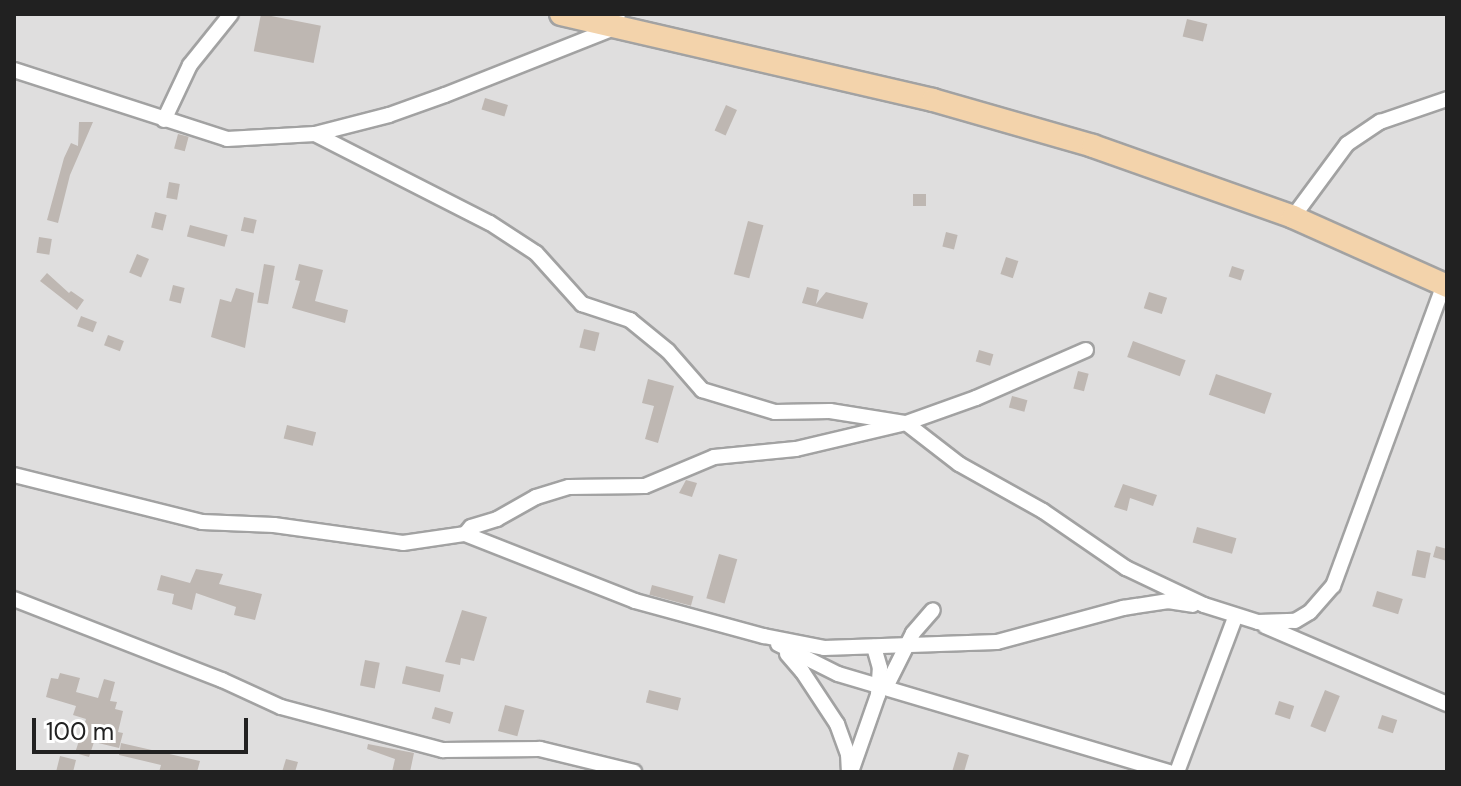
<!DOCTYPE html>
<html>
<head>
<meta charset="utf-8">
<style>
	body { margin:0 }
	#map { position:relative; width:1461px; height:786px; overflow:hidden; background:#f0eee9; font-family:"DM Sans",sans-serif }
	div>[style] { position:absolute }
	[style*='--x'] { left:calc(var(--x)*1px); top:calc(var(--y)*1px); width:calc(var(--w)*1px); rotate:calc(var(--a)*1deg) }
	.residential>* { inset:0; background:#dfdede; transform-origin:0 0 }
	.building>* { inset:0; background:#beb7b2; transform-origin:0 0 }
	.roads { filter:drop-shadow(2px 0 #a2a2a2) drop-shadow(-2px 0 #a2a2a2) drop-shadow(0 2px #a2a2a2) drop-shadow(0 -2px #a2a2a2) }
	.street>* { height:14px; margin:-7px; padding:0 7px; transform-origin:7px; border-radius:7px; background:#fff }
	.primary>* { height:22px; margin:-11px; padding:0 11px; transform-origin:11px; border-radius:11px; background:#f3d3ab }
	span { translate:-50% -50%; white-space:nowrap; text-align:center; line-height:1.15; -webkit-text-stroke:6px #fff; paint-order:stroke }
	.frame { position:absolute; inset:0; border:16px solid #212121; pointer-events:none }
	.scale { position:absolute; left:32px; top:718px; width:216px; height:36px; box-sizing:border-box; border:4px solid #212121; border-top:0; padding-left:10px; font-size:24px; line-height:28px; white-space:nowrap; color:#212121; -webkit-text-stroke:6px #fff; paint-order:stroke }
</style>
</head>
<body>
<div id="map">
	<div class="residential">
		<div style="left:14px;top:14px;width:1433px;height:758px"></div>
	</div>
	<div class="building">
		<div style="left:261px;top:14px;width:61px;height:38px;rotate:11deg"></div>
		<div style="left:1187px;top:19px;width:21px;height:18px;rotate:14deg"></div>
		<div style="left:485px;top:98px;width:24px;height:12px;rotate:17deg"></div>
		<div style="left:726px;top:105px;width:12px;height:28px;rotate:24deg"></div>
		<div style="clip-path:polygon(79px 122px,93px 122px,70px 175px,58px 223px,47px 220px,64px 158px,71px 143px,78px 146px)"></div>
		<div style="left:178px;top:134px;width:11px;height:15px;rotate:15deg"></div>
		<div style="left:169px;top:182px;width:11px;height:16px;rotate:10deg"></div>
		<div style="left:913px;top:194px;width:13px;height:12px"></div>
		<div style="left:155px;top:212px;width:12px;height:16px;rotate:14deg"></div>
		<div style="left:244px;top:217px;width:13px;height:14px;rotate:13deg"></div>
		<div style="left:748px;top:221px;width:16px;height:55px;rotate:15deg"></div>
		<div style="left:190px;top:225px;width:39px;height:12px;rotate:15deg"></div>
		<div style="left:946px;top:232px;width:12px;height:15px;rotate:14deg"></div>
		<div style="left:39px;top:237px;width:13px;height:16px;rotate:9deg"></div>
		<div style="left:137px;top:254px;width:13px;height:20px;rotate:23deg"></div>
		<div style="left:1006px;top:257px;width:13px;height:18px;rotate:18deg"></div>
		<div style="left:264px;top:264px;width:11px;height:39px;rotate:10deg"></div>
		<div style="clip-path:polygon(299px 264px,323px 270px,315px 301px,348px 310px,345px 323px,292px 308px,300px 281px,295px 280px)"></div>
		<div style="left:1232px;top:266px;width:13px;height:11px;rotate:18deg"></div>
		<div style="clip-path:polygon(47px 273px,69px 293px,71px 291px,84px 300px,77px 310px,40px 281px)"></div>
		<div style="left:173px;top:285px;width:12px;height:16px;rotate:14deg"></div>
		<div style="clip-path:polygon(807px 287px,819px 290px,816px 304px,826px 292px,868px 303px,863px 319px,802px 303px)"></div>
		<div style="clip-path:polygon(236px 288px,254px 293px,245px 348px,211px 337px,220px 299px,231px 302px)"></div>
		<div style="left:1149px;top:292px;width:19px;height:17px;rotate:18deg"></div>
		<div style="left:81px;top:316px;width:17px;height:11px;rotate:21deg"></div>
		<div style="left:584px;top:329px;width:16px;height:19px;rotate:14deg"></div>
		<div style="left:108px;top:335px;width:17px;height:11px;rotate:21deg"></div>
		<div style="left:1133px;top:341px;width:56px;height:17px;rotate:20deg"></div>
		<div style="left:979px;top:350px;width:15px;height:12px;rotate:16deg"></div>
		<div style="left:1078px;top:371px;width:11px;height:18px;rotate:15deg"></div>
		<div style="left:1216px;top:374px;width:59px;height:22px;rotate:19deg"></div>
		<div style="clip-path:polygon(648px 379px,674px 386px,658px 443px,645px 439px,654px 406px,642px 403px)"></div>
		<div style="left:1012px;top:396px;width:16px;height:12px;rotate:15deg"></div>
		<div style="left:287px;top:425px;width:30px;height:14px;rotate:14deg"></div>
		<div style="clip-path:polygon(686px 480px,697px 483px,692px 497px,679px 493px)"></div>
		<div style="clip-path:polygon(1123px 484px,1157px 495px,1153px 506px,1130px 498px,1127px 511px,1114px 507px)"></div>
		<div style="left:1197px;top:527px;width:41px;height:16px;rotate:16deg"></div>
		<div style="clip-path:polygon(1436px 546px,1447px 549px,1447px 561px,1433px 557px)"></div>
		<div style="left:1417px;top:550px;width:14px;height:26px;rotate:12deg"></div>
		<div style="left:719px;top:554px;width:19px;height:46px;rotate:16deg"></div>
		<div style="clip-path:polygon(196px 569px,223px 574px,219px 584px,262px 594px,255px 620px,234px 615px,236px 607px,196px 593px,192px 610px,172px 604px,174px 594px,157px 590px,161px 575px,190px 583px)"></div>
		<div style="left:652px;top:585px;width:43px;height:10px;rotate:15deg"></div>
		<div style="left:1377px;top:591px;width:27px;height:16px;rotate:17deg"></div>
		<div style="clip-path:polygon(462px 610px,487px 617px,474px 661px,461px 658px,460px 665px,445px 662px)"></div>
		<div style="left:365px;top:660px;width:15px;height:26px;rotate:11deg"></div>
		<div style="left:406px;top:666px;width:39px;height:18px;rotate:13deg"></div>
		<div style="clip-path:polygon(60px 673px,80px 678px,76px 692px,98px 698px,104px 679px,115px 682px,110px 701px,117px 702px,115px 709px,123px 711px,118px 732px,123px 733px,119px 748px,94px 742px,89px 757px,75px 753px,86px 719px,73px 715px,76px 706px,46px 697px,51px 678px,58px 679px)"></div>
		<div style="left:649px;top:690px;width:33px;height:13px;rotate:14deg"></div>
		<div style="left:1325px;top:690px;width:16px;height:39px;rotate:22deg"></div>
		<div style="left:1279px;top:701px;width:16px;height:14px;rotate:18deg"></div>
		<div style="left:505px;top:705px;width:20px;height:27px;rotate:15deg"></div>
		<div style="left:435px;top:707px;width:19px;height:12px;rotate:16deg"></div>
		<div style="left:1382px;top:715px;width:16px;height:14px;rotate:18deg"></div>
		<div style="clip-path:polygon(121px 743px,200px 761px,197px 772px,159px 772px,161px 765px,119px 755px)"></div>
		<div style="clip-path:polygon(368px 744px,414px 753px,410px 772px,392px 772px,395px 759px,367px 749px)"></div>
		<div style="clip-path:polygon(958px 752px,969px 755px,964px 772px,952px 772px)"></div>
		<div style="clip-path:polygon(60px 756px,76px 760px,73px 772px,56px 772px)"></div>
		<div style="clip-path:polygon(286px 759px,298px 762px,295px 772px,282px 772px)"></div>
	</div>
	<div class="roads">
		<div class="street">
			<div style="--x:14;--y:70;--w:224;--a:17.9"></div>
			<div style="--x:227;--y:139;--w:88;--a:-3.3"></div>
			<div style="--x:315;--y:134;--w:76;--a:-14.4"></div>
			<div style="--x:389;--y:115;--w:59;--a:-19.7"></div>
			<div style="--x:445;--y:95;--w:182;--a:-21.6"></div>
			<div style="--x:614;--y:28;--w:15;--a:-74"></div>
			<div style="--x:164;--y:120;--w:61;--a:-64.7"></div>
			<div style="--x:190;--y:65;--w:65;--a:-51.2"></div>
			<div style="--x:315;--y:134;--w:196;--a:27"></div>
			<div style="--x:490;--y:223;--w:55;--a:33.1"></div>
			<div style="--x:536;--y:253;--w:69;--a:48"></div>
			<div style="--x:582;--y:304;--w:51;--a:18.4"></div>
			<div style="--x:630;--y:320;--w:49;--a:39.2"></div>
			<div style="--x:668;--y:351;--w:52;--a:48.9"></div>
			<div style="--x:702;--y:390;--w:76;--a:16.8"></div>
			<div style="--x:775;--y:412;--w:55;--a:-1"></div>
			<div style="--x:830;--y:411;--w:77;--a:9"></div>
			<div style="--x:906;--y:423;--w:67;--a:37.7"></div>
			<div style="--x:959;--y:464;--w:96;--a:29.2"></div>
			<div style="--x:1043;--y:511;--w:101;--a:34.5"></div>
			<div style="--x:1126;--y:568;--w:86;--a:25.4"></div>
			<div style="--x:1204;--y:605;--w:57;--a:17.5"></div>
			<div style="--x:1258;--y:622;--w:37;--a:-2"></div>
			<div style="--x:1295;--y:621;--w:17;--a:-31"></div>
			<div style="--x:1310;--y:612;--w:35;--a:-49"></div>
			<div style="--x:1333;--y:586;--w:321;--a:-69.8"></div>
			<div style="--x:1293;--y:217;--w:91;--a:-53.5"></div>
			<div style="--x:1347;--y:144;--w:40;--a:-34"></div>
			<div style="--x:1380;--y:122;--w:71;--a:-18.9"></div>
			<div style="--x:14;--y:475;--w:194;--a:14"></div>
			<div style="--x:202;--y:522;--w:72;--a:2.4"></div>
			<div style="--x:274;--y:525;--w:130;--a:7.9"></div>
			<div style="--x:403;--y:543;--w:63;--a:-8.3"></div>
			<div style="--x:465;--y:534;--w:183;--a:21.5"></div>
			<div style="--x:635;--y:601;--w:134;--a:15.2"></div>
			<div style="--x:764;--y:636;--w:61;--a:11.3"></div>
			<div style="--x:824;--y:648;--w:173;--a:-2"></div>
			<div style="--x:997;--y:642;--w:131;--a:-15.1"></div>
			<div style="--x:1123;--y:608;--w:46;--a:-8.8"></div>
			<div style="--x:1168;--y:601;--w:25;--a:9"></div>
			<div style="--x:465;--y:534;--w:9;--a:-49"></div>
			<div style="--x:471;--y:527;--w:27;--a:-17"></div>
			<div style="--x:497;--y:519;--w:45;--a:-29.4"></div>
			<div style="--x:536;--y:497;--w:34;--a:-17"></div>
			<div style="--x:569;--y:487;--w:76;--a:-0.8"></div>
			<div style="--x:645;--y:486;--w:75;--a:-22.8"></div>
			<div style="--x:714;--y:457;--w:82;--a:-5.6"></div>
			<div style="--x:796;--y:449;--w:113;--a:-13.3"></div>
			<div style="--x:906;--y:423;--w:74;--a:-19.7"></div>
			<div style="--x:976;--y:398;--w:120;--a:-23.6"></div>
			<div style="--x:14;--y:599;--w:223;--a:21.3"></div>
			<div style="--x:222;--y:680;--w:65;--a:24.6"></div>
			<div style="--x:281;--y:707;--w:168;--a:14.9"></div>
			<div style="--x:443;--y:750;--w:97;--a:-0.6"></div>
			<div style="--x:540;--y:749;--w:97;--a:13.7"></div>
			<div style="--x:1265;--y:626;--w:198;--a:23.2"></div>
			<div style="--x:778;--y:644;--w:67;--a:26.6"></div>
			<div style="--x:838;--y:674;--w:345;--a:16.5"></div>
			<div style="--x:787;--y:654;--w:23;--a:49"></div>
			<div style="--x:802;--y:671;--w:64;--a:56.6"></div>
			<div style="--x:837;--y:724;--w:32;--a:70"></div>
			<div style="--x:848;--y:754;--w:18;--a:87"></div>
			<div style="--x:886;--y:687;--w:60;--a:-63.4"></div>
			<div style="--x:913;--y:633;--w:30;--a:-49"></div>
			<div style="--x:851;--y:772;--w:82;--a:-70.7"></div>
			<div style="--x:878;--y:695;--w:27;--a:-86"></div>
			<div style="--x:880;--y:668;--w:22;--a:-106"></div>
			<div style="--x:1177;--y:772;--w:165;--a:-69.4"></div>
		</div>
		<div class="primary">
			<div style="--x:561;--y:14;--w:382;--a:13"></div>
			<div style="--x:933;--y:100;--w:166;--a:16"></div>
			<div style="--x:1093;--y:146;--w:212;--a:19.5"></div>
			<div style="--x:1293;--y:217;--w:169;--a:24.1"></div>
		</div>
	</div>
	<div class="frame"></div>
	<div class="scale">100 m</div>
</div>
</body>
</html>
